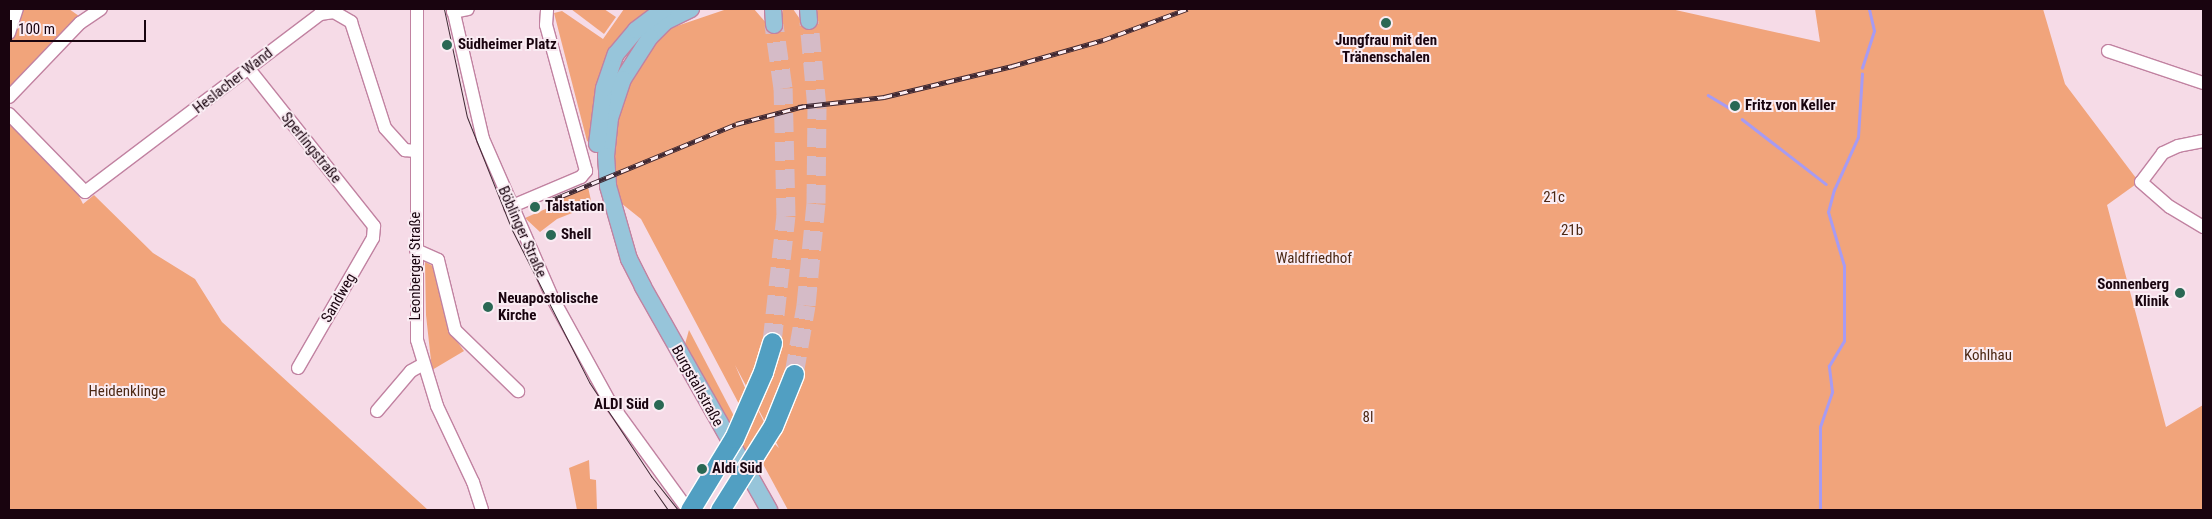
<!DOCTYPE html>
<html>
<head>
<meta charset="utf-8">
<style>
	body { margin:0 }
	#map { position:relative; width:2212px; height:519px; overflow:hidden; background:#f6dbe7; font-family:"Roboto Condensed",sans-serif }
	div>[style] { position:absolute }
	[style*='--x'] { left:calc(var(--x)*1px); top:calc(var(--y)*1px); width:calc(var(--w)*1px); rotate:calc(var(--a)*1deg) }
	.green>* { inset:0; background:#f1a47b }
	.stream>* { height:2.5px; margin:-1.25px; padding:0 1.25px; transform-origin:1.25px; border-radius:1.25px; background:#a79bf2 }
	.highway-tunnel>* { height:19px; margin-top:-9.5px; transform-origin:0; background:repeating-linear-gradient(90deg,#d5bbc7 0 19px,transparent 0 28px) }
	.roads { filter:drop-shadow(1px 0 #c182a1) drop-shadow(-1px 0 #c182a1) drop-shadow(0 1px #c182a1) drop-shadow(0 -1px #c182a1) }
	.minor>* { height:12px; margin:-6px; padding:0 6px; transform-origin:6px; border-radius:6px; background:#fff }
	.major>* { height:16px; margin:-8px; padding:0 8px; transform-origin:8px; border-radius:8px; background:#97c5da }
	.tram>* { height:1px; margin:-0.5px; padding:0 0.5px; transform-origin:0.5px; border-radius:0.5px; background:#3f2934 }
	.rail>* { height:4.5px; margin-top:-2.25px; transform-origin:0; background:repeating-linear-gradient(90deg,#faecf3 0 8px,#3f2934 0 16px); box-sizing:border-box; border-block:1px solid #3f2934 }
	.bridges { filter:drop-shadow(1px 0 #fff) drop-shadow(-1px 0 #fff) drop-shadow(0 1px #fff) drop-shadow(0 -1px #fff) }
	.highway-bridge>* { height:19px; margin:-9.5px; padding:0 9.5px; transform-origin:9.5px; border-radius:9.5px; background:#519fc2 }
	.dots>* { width:14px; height:14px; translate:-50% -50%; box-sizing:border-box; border:2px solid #faecf3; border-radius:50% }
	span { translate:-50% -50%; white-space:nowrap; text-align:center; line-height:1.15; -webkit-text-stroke:4px #faecf3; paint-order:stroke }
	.poi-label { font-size:15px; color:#19040f; font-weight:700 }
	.left { translate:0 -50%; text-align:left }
	.right { translate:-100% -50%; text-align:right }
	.street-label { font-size:15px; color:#19040f }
	.park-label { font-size:15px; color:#4c2814 }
	.frame { position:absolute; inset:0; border:10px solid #19040f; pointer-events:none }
	.scale { position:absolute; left:10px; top:20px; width:136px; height:22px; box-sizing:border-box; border:2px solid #19040f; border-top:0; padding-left:6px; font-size:15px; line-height:18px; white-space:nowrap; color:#19040f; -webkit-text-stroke:4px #faecf3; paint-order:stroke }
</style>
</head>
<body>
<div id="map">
	<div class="green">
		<div style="clip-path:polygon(9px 9px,69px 9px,79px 16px,9px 92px)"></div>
		<div style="clip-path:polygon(571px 9px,604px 9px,616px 17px,604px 34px)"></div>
		<div style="clip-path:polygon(624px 9px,659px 9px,638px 20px,610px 49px,598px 85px,592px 144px,587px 141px,554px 13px,562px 11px,603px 39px)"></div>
		<div style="clip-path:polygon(evenodd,727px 9px,754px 9px,768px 25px,781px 20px,783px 9px,793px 9px,802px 22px,811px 22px,818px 9px,1671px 9px,1820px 42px,1815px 9px,2043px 9px,2065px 84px,2139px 182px,2107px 205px,2166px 427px,2203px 405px,2203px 510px,788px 510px,763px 464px,774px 443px,779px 448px,735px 365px,746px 390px,739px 404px,641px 219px,616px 199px,611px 182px,613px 129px,621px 91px,652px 44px,671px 28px,727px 9px,767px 337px,776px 349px,776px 366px,764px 398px,752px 377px,760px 347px,767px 337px,727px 9px,788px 371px,796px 377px,798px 391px,782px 430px,770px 408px,783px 375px,788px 371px)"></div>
		<div style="clip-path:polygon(9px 119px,77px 192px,83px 204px,94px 195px,153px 253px,195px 279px,222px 322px,428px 510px,9px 510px)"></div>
		<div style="clip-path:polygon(588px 187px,592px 205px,557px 219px,540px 232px,525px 218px,550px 207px,549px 203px)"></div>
		<div style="clip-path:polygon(425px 262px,437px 268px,448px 329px,464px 351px,432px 370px,426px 315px)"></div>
		<div style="clip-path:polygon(689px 330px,734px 416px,728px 428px,683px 351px)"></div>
		<div style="clip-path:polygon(758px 410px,764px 422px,744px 457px,739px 448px)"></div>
		<div style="clip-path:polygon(589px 460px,590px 479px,596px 480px,597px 510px,577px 510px,569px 468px)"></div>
	</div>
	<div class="stream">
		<div style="--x:1862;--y:68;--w:39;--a:-72"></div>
		<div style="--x:1874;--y:31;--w:23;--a:-103"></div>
		<div style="--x:1708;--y:95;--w:27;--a:31"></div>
		<div style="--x:1742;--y:119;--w:106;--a:37.7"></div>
		<div style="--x:1820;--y:510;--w:83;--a:-90"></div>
		<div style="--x:1820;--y:427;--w:37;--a:-71"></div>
		<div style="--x:1832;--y:392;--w:26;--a:-97"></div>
		<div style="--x:1829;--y:366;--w:29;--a:-59"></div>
		<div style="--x:1844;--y:341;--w:75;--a:-90"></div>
		<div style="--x:1844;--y:266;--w:56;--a:-106.5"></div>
		<div style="--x:1828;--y:212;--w:23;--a:-75"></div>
		<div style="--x:1834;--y:190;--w:58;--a:-65.6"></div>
		<div style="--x:1858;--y:137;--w:63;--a:-86.4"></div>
	</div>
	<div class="highway-tunnel">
		<div style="--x:772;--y:342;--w:127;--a:-83.7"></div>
		<div style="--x:786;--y:216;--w:128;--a:-91.3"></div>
		<div style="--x:783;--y:88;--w:64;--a:-98.1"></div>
		<div style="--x:794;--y:374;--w:70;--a:-80.1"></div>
		<div style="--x:806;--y:305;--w:102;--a:-84.4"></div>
		<div style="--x:816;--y:203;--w:95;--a:-89.4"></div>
		<div style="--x:817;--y:108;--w:87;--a:-95.3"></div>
	</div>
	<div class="roads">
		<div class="minor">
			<div style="--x:417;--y:9;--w:331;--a:90"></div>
			<div style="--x:417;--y:340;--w:69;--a:73.1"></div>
			<div style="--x:437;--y:406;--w:84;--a:64.7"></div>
			<div style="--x:473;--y:482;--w:29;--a:72"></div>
			<div style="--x:453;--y:9;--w:133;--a:77"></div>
			<div style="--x:483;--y:139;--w:175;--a:66.4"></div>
			<div style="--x:553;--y:299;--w:120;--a:61.1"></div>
			<div style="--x:611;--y:404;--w:131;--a:54"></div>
			<div style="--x:453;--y:12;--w:15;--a:-11"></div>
			<div style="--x:9;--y:33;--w:25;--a:-72"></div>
			<div style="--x:2108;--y:51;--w:100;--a:18.6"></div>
			<div style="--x:249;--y:69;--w:201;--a:51.5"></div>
			<div style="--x:374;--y:226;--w:12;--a:95"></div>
			<div style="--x:373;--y:238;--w:150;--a:120"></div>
			<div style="--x:9;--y:97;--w:103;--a:-46.2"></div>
			<div style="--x:80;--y:23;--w:25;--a:-34"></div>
			<div style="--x:9;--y:114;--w:109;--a:45.7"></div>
			<div style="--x:85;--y:192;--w:295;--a:-37.1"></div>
			<div style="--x:320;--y:14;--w:14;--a:-8"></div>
			<div style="--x:334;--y:12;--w:20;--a:30"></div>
			<div style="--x:351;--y:22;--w:111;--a:72.2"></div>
			<div style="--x:385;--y:128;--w:30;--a:48"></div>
			<div style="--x:405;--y:150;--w:10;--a:6"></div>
			<div style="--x:2203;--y:141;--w:25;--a:169"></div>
			<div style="--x:2178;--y:146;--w:17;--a:155"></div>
			<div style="--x:2163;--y:153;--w:36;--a:127"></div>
			<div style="--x:2141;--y:182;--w:38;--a:41"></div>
			<div style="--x:2170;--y:207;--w:39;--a:31"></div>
			<div style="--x:510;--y:207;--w:77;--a:-22.9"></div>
			<div style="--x:581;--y:177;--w:8;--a:-50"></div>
			<div style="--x:586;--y:171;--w:151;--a:-105.3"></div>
			<div style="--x:546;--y:25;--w:16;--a:-86"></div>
			<div style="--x:416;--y:250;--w:24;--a:24"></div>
			<div style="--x:438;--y:260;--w:72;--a:76.3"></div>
			<div style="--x:455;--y:330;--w:88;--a:44.1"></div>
			<div style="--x:377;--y:411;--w:52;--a:-49.6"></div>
			<div style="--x:411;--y:371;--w:13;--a:-29"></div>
		</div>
		<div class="major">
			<div style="--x:691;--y:9;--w:28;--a:154"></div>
			<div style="--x:666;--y:21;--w:23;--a:135"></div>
			<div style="--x:650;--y:37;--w:50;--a:122.7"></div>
			<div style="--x:623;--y:79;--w:41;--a:108.4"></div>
			<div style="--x:610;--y:118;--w:38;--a:96"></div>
			<div style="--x:606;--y:156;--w:30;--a:86"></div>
			<div style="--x:608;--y:186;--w:76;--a:74"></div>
			<div style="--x:629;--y:259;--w:31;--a:63"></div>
			<div style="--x:643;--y:287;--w:256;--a:60.5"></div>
			<div style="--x:773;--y:9;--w:16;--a:86"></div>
			<div style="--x:808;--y:9;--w:12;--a:85"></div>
			<div style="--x:597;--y:144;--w:56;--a:-82.9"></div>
			<div style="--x:604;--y:88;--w:36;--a:-71"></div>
			<div style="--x:616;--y:54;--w:31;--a:-50"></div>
			<div style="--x:636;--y:30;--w:35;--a:-37"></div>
		</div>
	</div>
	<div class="tram">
		<div style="--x:444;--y:9;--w:110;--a:78"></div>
		<div style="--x:467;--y:117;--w:122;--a:68.3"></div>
		<div style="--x:512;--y:230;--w:170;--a:63.1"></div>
		<div style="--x:589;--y:382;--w:113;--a:56.6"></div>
		<div style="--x:651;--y:476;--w:43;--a:51.5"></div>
		<div style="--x:654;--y:490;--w:24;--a:55"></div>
	</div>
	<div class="rail">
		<div style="--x:798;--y:107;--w:87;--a:-6.6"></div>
		<div style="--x:884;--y:97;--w:132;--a:-13.6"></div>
		<div style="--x:1012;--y:66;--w:95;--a:-15.9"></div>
		<div style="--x:1103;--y:40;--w:90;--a:-20.3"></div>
		<div style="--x:547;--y:202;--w:204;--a:-22.4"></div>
		<div style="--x:736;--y:124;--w:70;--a:-14.8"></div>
	</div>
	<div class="bridges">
		<div class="highway-bridge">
			<div style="--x:690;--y:510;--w:84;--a:-58.6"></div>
			<div style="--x:734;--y:438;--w:72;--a:-66.3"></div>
			<div style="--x:763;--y:372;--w:31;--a:-73"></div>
			<div style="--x:720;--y:510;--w:99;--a:-57.8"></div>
			<div style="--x:773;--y:426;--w:56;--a:-68"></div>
		</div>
	</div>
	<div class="dots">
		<div style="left:1386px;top:23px;background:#2a6854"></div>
		<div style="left:447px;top:45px;background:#2a6854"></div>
		<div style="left:1735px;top:106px;background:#2a6854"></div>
		<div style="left:535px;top:207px;background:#2a6854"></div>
		<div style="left:551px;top:235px;background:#2a6854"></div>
		<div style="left:2180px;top:293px;background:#2a6854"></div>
		<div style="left:488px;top:307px;background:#2a6854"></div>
		<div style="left:659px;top:405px;background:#2a6854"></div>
		<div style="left:702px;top:469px;background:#2a6854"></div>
	</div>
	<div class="poi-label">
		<span style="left:1386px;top:49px">Jungfrau mit den<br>Tränenschalen</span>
		<span class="left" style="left:458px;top:45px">Südheimer Platz</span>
		<span class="left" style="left:1745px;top:106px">Fritz von Keller</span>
		<span class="left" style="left:545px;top:207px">Talstation</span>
		<span class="left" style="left:561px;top:235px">Shell</span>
		<span class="right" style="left:2169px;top:293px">Sonnenberg<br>Klinik</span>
		<span class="left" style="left:498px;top:307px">Neuapostolische<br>Kirche</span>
		<span class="right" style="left:649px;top:405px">ALDI Süd</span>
		<span class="left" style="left:712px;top:469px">Aldi Süd</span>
	</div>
	<div class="street-label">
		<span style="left:233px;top:81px;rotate:-38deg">Heslacher Wand</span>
		<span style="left:311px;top:148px;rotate:51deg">Sperlingstraße</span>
		<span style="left:522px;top:232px;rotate:66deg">Böblinger Straße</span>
		<span style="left:416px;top:266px;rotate:-90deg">Leonberger Straße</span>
		<span style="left:339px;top:298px;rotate:-60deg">Sandweg</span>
		<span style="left:697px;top:386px;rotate:61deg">Burgstallstraße</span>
	</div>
	<div class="park-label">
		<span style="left:1554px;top:198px">21c</span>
		<span style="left:1572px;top:231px">21b</span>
		<span style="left:1314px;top:259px">Waldfriedhof</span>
		<span style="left:1988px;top:356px">Kohlhau</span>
		<span style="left:127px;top:392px">Heidenklinge</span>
		<span style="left:1368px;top:418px">8l</span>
	</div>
	<div class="frame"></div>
	<div class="scale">100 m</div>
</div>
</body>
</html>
